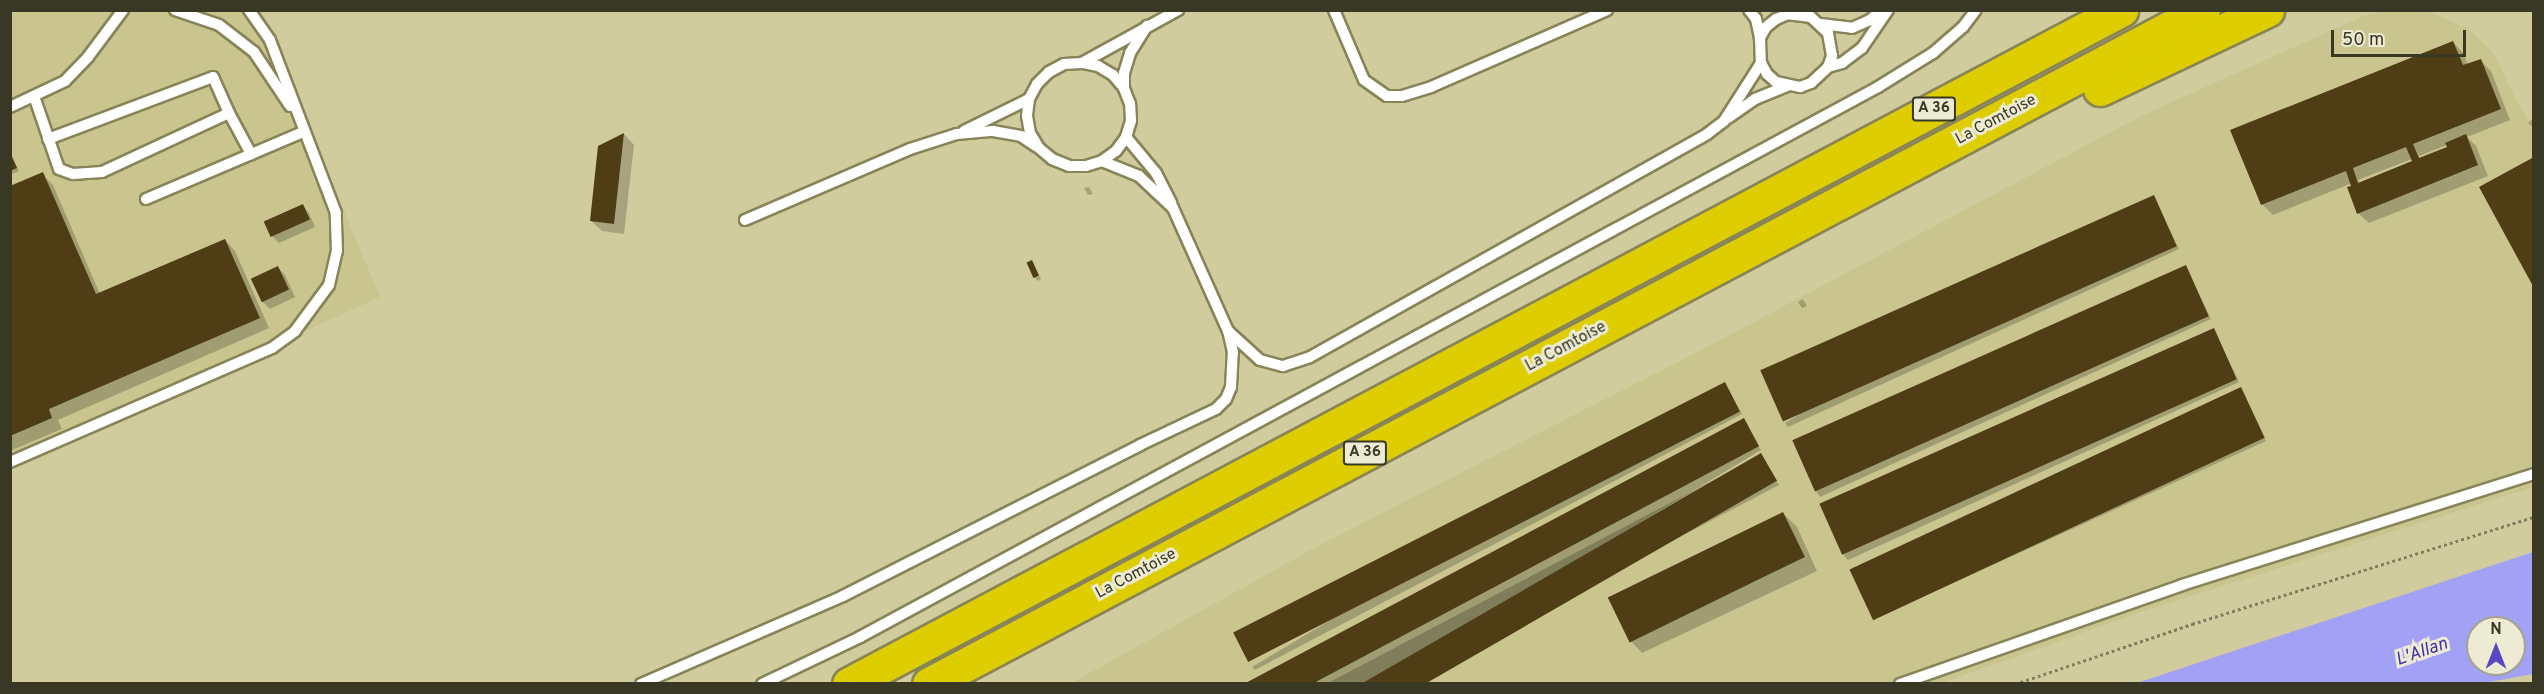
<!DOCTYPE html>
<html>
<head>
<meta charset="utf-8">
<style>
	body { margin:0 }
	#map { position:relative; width:2544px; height:694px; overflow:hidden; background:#d0cc9e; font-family:Overpass,sans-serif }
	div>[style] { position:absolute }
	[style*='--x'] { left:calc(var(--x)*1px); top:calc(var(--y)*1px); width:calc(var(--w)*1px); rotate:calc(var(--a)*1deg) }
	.built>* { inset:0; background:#cac58f }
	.water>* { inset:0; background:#a2a1f6 }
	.shadow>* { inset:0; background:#0003; transform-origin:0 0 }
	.building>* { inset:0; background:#4f3d15; transform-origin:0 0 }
	.path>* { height:3px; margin-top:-1.5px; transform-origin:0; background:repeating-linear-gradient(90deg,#807e5e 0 3px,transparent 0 6px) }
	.roads { filter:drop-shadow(2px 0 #888458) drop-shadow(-2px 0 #888458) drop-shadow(0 2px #888458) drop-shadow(0 -2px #888458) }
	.lane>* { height:10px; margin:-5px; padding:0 5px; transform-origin:5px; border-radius:5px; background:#fff }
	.highway>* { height:33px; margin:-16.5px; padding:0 16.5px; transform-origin:16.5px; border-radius:16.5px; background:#dece01 }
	span { translate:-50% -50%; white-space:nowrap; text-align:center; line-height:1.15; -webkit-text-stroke:6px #edebd4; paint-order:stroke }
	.shield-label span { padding:2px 4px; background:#edebd4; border:2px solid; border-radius:4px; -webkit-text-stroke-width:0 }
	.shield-label { font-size:15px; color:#393825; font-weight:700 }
	.street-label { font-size:16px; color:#393825 }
	.water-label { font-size:18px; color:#452ea7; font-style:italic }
	.frame { position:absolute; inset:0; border:12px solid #393825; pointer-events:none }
	.north { position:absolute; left:2466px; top:616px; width:60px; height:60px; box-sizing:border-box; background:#edebd4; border:2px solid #a5a38e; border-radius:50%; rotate:0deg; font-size:16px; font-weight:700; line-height:24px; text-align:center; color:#393825 }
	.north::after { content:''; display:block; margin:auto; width:21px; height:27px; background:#5949c1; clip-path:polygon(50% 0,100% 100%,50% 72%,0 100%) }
	.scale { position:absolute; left:2331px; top:30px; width:135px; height:27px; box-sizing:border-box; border:3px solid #393825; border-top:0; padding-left:8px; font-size:18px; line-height:21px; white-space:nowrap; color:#393825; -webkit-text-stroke:4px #edebd4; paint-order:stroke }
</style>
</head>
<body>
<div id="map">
	<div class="built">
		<div style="clip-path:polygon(10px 11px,260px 11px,380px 297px,11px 464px)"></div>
		<div style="clip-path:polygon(2384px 11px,2429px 11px,2470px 30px,2494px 54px,2518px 104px,2533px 127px,2533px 487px,2141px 612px,1942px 683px,1070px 684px,1314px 548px,1709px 346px,2141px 116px,2363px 16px)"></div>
	</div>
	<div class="water">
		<div style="clip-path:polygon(evenodd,2533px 552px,2533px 674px,2478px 684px,2137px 683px,2533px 552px,2478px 628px,2514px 628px,2514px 664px,2478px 664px,2478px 628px)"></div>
	</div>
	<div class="shadow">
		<div style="clip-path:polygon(evenodd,2453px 42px,2463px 53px,2468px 65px,2480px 60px,2491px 71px,2510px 120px,2467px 137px,2476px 146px,2488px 176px,2369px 223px,2358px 213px,2352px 183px,2273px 215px,2262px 204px,2453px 42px,2447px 145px,2449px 148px,2420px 160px,2419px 156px,2447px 145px,2453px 42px,2412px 159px,2414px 162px,2360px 184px,2358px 180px,2412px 159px)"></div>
		<div style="clip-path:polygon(2533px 118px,2534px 119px,2534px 128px,2528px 123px)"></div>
		<div style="clip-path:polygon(624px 134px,634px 145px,624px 234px,602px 231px,591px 221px,599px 147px)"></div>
		<div style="clip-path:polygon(12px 157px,19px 171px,10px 175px,10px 158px)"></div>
		<div style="clip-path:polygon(42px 174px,53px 185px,100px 294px,225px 240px,235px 251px,269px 328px,58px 420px,62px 429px,10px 451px,10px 188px)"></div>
		<div style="clip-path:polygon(1089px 187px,1093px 194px,1088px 195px,1084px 188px)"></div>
		<div style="clip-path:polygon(2154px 197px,2179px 249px,1788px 427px,1785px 423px)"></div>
		<div style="clip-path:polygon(302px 206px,309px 213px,315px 227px,279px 243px,272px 236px)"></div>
		<div style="clip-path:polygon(1032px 262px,1041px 279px,1038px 281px,1035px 278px)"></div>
		<div style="clip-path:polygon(2186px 267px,2211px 319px,1820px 497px,1817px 493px,1795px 444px)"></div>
		<div style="clip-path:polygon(278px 268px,285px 275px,295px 297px,270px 309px,263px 302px)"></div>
		<div style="clip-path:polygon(1803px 299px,1807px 306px,1802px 308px,1798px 302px)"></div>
		<div style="clip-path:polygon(2214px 330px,2239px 382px,1848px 560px,1845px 557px,1823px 507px)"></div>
		<div style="clip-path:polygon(1725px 384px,1742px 414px,1255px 670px,1252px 667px)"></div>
		<div style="clip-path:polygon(2241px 389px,2266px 441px,1876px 618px,1873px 615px)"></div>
		<div style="left:1743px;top:420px;width:35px;height:568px;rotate:59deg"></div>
		<div style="clip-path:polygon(1761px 455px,1779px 485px,1400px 684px,1326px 684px)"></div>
		<div style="clip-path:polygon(1783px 513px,1797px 527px,1817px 571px,1642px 653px,1629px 639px)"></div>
	</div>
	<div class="building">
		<div style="clip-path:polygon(evenodd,2453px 41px,2463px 65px,2481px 59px,2501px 109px,2413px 144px,2419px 158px,2447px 147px,2445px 143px,2466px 134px,2478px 165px,2357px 214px,2347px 187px,2351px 186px,2346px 171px,2261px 205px,2230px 130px,2453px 41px,2406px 147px,2412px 161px,2358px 183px,2353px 168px,2406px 147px)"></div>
		<div style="clip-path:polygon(624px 133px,614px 224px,590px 221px,598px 146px)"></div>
		<div style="clip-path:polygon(10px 152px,17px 168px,10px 171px)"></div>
		<div style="clip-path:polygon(2534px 157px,2534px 288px,2479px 187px)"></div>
		<div style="clip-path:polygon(43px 172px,96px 294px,225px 239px,260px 318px,49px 409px,52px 418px,10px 436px,10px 186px)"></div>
		<div style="left:2154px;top:195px;width:56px;height:431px;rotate:66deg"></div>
		<div style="left:303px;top:204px;width:17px;height:43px;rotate:66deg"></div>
		<div style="left:1032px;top:260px;width:17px;height:6px;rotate:66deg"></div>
		<div style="left:2186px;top:265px;width:56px;height:431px;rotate:66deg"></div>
		<div style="left:278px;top:266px;width:26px;height:30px;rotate:65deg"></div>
		<div style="left:2214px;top:328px;width:56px;height:432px;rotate:66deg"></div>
		<div style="left:1725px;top:382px;width:33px;height:552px;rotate:63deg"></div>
		<div style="left:2241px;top:387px;width:56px;height:432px;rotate:65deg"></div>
		<div style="left:1744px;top:418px;width:32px;height:573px;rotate:62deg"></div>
		<div style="left:1761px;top:453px;width:32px;height:496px;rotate:60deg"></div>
		<div style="left:1783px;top:512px;width:50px;height:195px;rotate:64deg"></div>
	</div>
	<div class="path">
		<div style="--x:2015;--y:684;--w:187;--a:-18.7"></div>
		<div style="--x:2192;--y:624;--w:358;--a:-17.4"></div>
	</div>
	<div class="roads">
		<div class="lane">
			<div style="--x:175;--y:10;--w:46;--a:18.8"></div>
			<div style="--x:219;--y:25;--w:44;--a:37.6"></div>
			<div style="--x:254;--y:52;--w:65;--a:56.3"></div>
			<div style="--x:1334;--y:10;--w:76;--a:66.8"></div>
			<div style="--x:1364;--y:80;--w:28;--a:35"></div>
			<div style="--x:1387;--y:96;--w:15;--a:0"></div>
			<div style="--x:1402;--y:96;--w:30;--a:-17"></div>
			<div style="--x:1431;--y:87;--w:192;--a:-23.6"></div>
			<div style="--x:1749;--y:10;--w:11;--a:52"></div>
			<div style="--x:1756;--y:19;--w:19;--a:78"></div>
			<div style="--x:1821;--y:24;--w:31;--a:7"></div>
			<div style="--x:1852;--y:28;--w:20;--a:-24"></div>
			<div style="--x:1870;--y:20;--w:15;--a:-42"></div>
			<div style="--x:1082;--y:63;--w:110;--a:-28.9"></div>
			<div style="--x:1828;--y:67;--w:12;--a:-70"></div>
			<div style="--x:1832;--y:56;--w:23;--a:-100"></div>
			<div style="--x:1828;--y:33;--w:23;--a:-137"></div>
			<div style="--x:1811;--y:17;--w:23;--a:-173"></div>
			<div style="--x:1788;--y:14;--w:13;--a:157"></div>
			<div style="--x:1776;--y:19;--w:13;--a:141"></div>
			<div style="--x:1766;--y:27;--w:13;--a:119"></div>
			<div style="--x:1760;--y:38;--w:25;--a:88"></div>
			<div style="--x:1761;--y:63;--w:13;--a:61"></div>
			<div style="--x:1767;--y:74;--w:12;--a:42"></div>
			<div style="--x:1776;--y:82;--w:25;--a:12"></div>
			<div style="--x:1800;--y:87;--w:12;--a:-20"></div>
			<div style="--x:1811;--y:83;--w:23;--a:-43"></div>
			<div style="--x:1828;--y:67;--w:15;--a:-16"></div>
			<div style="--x:1842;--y:63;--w:25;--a:-37"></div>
			<div style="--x:1862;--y:48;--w:46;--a:-55.6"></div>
			<div style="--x:1124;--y:88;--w:17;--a:-130"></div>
			<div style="--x:1113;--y:75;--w:17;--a:-149"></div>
			<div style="--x:1098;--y:66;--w:16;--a:-169"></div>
			<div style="--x:1082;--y:63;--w:18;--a:177"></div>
			<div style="--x:1064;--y:64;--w:17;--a:152"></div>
			<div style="--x:1049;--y:72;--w:17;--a:135"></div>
			<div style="--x:1037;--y:84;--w:17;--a:118"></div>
			<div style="--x:1029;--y:99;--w:17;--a:97"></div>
			<div style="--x:1027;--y:116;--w:17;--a:80"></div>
			<div style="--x:1030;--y:133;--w:17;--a:59"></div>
			<div style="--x:1039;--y:148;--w:17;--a:40"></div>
			<div style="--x:1052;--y:159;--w:18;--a:22"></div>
			<div style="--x:1069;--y:166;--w:17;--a:0"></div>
			<div style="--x:1086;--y:166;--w:17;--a:-17"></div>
			<div style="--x:1102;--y:161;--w:17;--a:-36"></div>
			<div style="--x:1116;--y:151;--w:17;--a:-54"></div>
			<div style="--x:1126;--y:137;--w:17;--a:-73"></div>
			<div style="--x:1131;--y:121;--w:17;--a:-93"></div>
			<div style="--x:1130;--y:104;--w:17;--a:-111"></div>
			<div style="--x:1124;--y:88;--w:15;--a:-90"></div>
			<div style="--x:1124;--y:73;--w:21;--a:-73"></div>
			<div style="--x:1130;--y:53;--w:32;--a:-58"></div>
			<div style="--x:34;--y:96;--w:77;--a:71.1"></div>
			<div style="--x:59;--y:169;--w:15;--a:20"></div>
			<div style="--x:73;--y:174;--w:29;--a:-4"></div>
			<div style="--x:102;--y:172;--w:140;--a:-24.9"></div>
			<div style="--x:229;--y:113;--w:47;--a:61.8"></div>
			<div style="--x:10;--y:107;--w:61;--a:-25.3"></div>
			<div style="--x:65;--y:81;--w:33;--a:-46"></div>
			<div style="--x:88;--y:57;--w:59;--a:-53.3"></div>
			<div style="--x:1728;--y:118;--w:33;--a:-35"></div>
			<div style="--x:1755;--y:99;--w:35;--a:-22"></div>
			<div style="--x:964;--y:131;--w:72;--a:-26.2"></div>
			<div style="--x:1126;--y:137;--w:47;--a:50.2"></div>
			<div style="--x:1156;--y:173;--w:34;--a:63"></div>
			<div style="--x:48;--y:139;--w:176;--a:-20.6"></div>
			<div style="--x:213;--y:77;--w:39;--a:66"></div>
			<div style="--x:146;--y:199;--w:171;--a:-23.1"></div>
			<div style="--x:745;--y:220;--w:180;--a:-23.3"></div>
			<div style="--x:910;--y:149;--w:49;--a:-17.7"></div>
			<div style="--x:957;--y:134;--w:36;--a:-5"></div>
			<div style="--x:993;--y:131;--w:28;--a:10"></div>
			<div style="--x:1021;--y:136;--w:18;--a:34"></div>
			<div style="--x:1228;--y:331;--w:43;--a:42.2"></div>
			<div style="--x:1260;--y:360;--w:24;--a:15"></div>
			<div style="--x:1283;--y:366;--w:28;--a:-18"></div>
			<div style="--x:1310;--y:357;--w:455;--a:-29.3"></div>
			<div style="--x:1707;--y:134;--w:21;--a:-37"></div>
			<div style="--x:1724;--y:121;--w:69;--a:-57.5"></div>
			<div style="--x:10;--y:462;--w:286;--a:-23.5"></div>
			<div style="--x:272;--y:348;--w:29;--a:-36"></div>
			<div style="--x:295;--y:331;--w:57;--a:-53.5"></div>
			<div style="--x:329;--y:285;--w:35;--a:-77"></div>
			<div style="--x:337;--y:251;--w:38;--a:-92"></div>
			<div style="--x:336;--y:213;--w:185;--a:-110.9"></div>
			<div style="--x:270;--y:40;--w:37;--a:-125"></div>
			<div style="--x:641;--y:684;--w:220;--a:-23.5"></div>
			<div style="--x:843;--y:596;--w:333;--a:-26.9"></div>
			<div style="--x:1140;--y:445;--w:84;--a:-25.3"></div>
			<div style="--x:1216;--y:409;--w:14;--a:-45"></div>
			<div style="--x:1226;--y:399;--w:13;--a:-67"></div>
			<div style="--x:1231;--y:387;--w:35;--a:-87"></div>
			<div style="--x:1233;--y:352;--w:22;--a:-103"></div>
			<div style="--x:1228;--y:331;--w:135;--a:-114.1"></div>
			<div style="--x:1173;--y:208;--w:47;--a:-136.7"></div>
			<div style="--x:1139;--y:176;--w:40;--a:-158"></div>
			<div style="--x:762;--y:684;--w:109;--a:-25.6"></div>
			<div style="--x:860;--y:637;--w:1157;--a:-28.38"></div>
			<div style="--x:1878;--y:87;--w:65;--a:-31.7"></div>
			<div style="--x:1933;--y:53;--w:40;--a:-41"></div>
			<div style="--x:1963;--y:27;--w:21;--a:-53"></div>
			<div style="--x:1900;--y:684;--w:299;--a:-19.3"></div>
			<div style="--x:2182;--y:585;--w:369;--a:-17.5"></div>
		</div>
		<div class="highway">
			<div style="--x:2100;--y:89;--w:185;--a:-25.3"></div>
			<div style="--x:849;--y:684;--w:1440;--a:-27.92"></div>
			<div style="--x:929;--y:684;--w:1441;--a:-27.88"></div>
		</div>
	</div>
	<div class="shield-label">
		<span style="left:1934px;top:109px">A 36</span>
		<span style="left:1365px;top:453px">A 36</span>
	</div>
	<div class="street-label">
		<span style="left:1996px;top:120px;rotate:-28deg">La Comtoise</span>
		<span style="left:1566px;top:347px;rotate:-28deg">La Comtoise</span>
		<span style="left:1136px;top:574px;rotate:-28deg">La Comtoise</span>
	</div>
	<div class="water-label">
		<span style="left:2422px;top:653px;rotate:-19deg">L'Allan</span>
	</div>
	<div class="frame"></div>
	<div class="north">N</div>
	<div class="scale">50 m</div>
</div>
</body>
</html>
